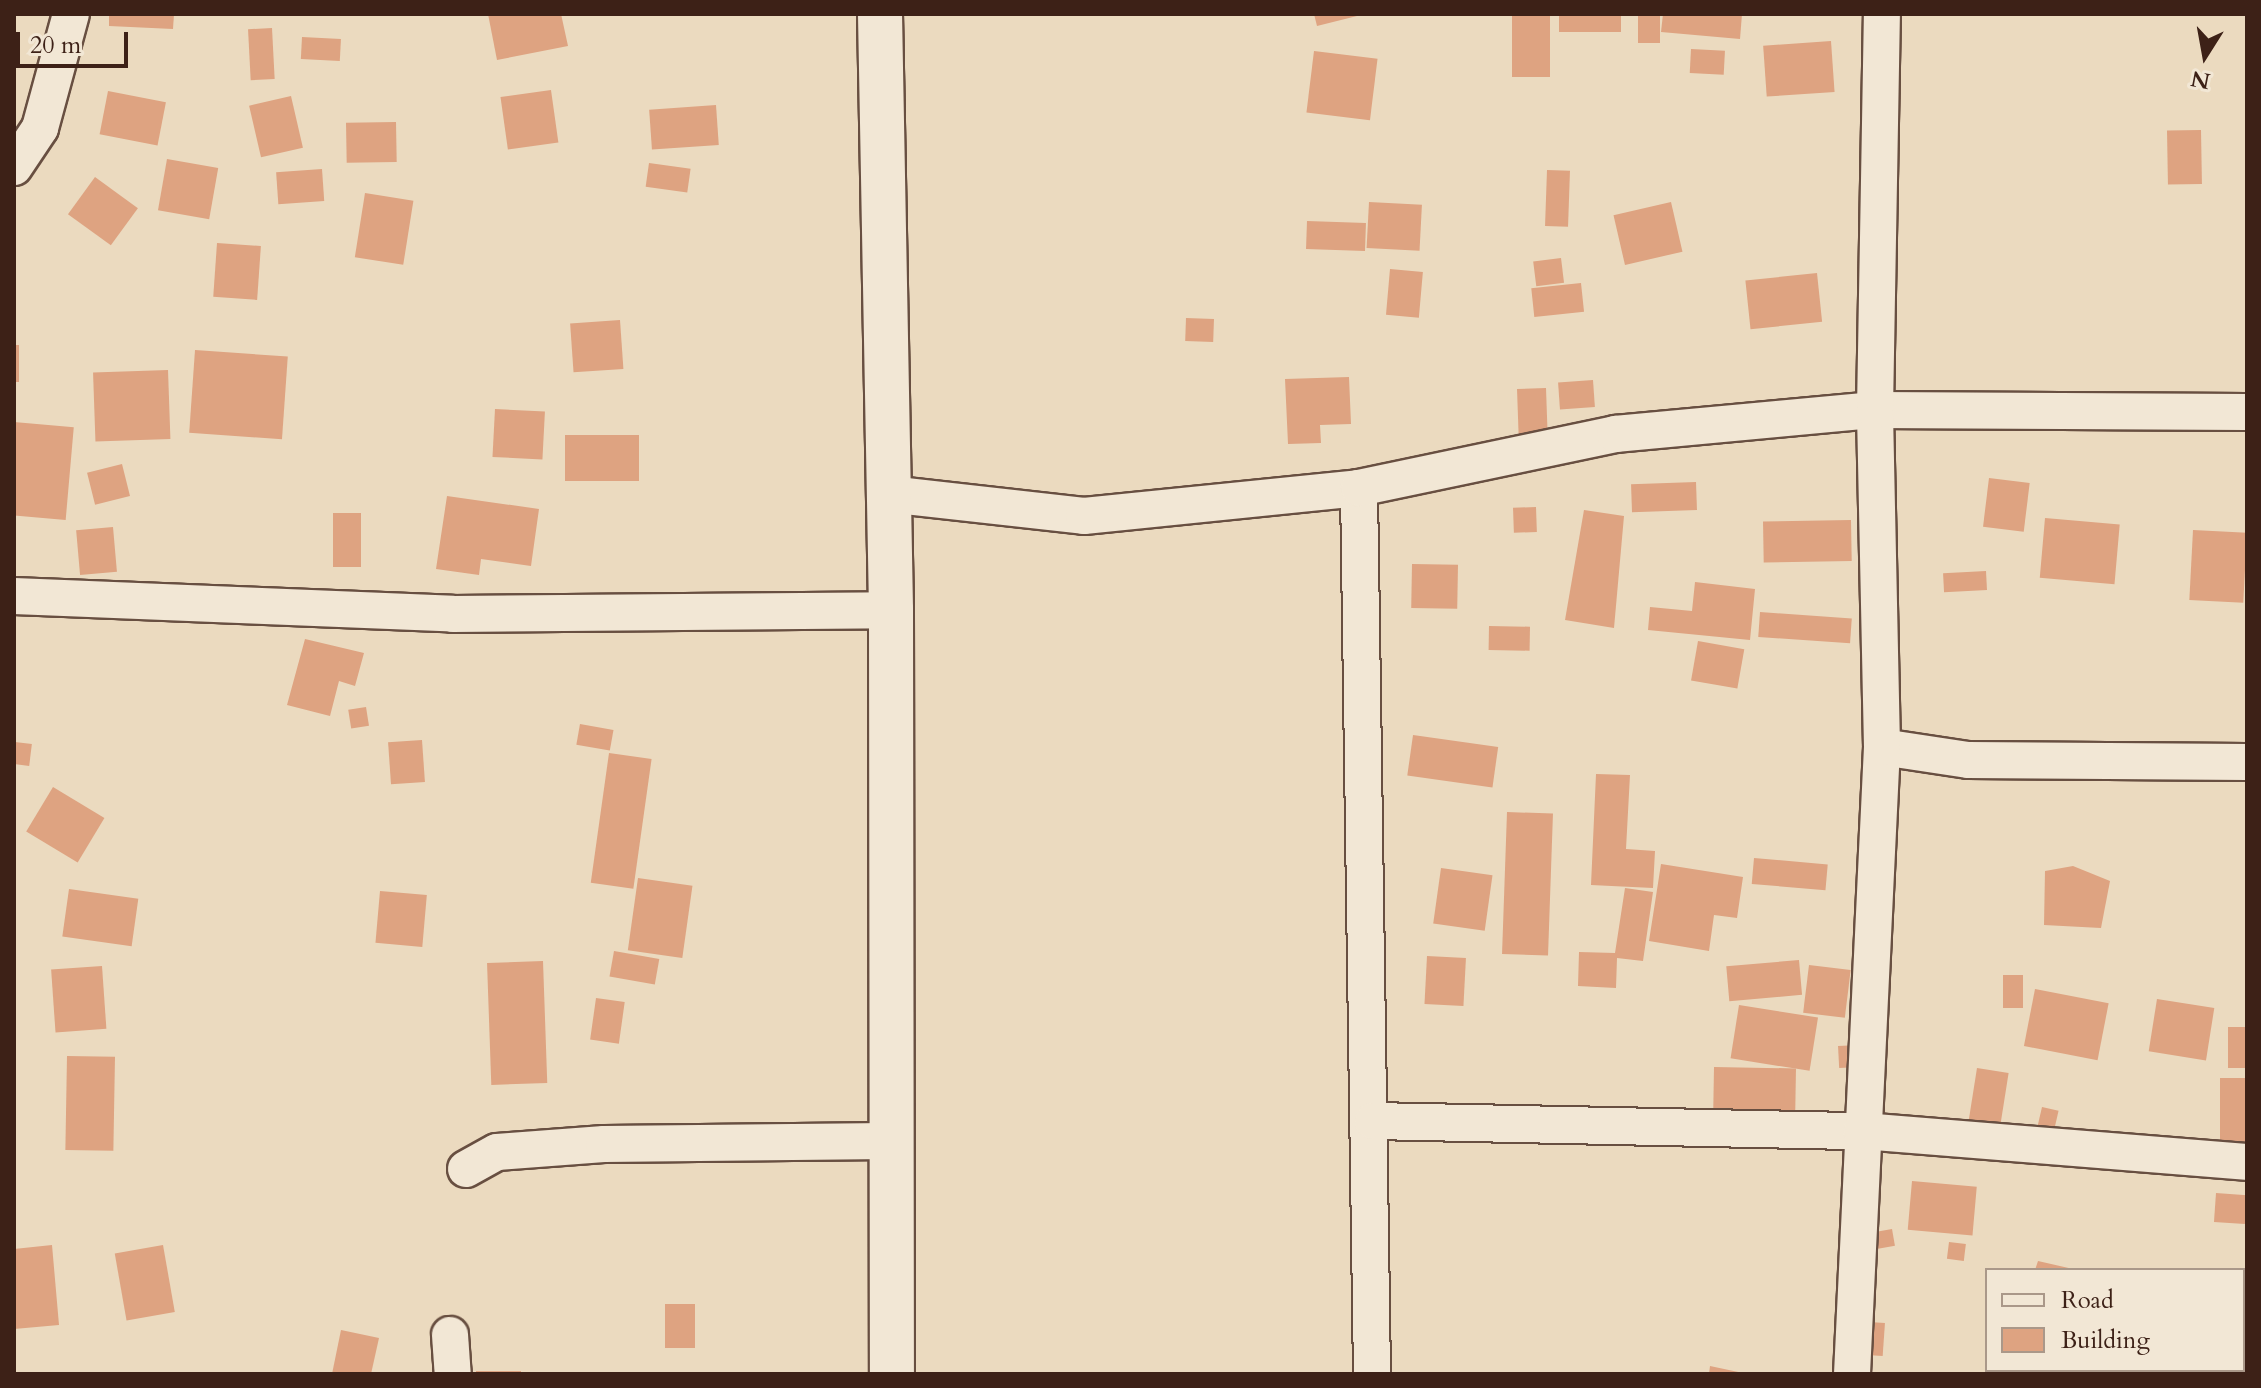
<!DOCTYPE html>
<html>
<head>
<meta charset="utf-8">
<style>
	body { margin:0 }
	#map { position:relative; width:2261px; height:1388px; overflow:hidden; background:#ebdabf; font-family:Cardo,serif }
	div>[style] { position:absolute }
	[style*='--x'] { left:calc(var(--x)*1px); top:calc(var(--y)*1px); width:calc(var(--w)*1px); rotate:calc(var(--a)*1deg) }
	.building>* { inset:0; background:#dea381; transform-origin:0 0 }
	.roads { filter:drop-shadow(2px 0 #684f41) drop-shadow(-2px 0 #684f41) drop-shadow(0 2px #684f41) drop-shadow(0 -2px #684f41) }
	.street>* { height:36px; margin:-18px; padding:0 18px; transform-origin:18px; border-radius:18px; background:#f2e7d5 }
	.secondary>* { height:44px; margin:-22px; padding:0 22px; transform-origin:22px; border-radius:22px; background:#f2e7d5 }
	span { translate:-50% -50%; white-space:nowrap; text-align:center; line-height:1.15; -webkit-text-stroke:6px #f2e7d5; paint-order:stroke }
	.frame { position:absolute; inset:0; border:16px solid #3d2117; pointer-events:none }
	.legend { position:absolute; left:1985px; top:1268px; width:260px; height:104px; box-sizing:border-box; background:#f2e7d5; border:2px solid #aa9889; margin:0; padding:10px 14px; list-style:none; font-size:24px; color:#3d2117 }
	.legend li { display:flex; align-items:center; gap:16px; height:40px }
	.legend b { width:40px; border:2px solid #aa9889 }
	.north { position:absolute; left:2165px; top:16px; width:80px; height:80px; -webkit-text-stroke:6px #f2e7d5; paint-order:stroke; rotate:191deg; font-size:22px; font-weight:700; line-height:32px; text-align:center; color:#3d2117 }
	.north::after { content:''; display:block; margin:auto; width:28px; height:36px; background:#3d2117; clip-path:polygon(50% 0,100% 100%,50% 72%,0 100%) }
	.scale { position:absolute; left:16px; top:32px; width:112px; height:36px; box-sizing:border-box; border:4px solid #3d2117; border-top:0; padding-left:10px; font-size:24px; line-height:28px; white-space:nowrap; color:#3d2117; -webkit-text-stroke:6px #f2e7d5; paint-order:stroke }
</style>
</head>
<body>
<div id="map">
	<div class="building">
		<div style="clip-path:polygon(109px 14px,174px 14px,173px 29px,109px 26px)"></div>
		<div style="clip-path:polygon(488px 14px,561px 14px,568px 46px,497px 60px)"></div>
		<div style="clip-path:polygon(1314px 14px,1361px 14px,1361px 15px,1317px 26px)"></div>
		<div style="left:1512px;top:14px;width:38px;height:63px"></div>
		<div style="left:1559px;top:14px;width:62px;height:18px"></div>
		<div style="left:1638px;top:14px;width:22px;height:29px"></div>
		<div style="clip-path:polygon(1663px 14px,1742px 14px,1740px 39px,1661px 32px)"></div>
		<div style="left:272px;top:28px;width:51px;height:24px;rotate:87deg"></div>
		<div style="left:302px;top:37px;width:39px;height:22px;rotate:3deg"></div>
		<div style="left:1831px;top:41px;width:51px;height:68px;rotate:86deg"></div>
		<div style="left:1691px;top:49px;width:34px;height:24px;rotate:3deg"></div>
		<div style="left:1314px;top:51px;width:64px;height:62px;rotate:7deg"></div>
		<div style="left:551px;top:90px;width:53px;height:51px;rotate:82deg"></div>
		<div style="left:108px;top:91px;width:59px;height:44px;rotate:11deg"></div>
		<div style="left:291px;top:96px;width:53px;height:43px;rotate:77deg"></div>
		<div style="left:716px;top:105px;width:40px;height:67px;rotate:86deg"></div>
		<div style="left:396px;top:122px;width:40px;height:50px;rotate:89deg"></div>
		<div style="left:2201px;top:130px;width:54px;height:34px;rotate:89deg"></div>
		<div style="left:167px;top:159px;width:52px;height:52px;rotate:10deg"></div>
		<div style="left:649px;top:163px;width:42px;height:24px;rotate:8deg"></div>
		<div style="left:322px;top:169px;width:32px;height:46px;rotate:86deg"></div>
		<div style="left:1547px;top:170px;width:23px;height:56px;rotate:2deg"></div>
		<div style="left:95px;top:177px;width:53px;height:46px;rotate:36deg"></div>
		<div style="left:365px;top:193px;width:49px;height:65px;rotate:9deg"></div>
		<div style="left:1369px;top:202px;width:53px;height:46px;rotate:3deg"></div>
		<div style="left:1671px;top:202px;width:51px;height:59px;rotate:77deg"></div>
		<div style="left:1307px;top:221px;width:59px;height:28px;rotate:2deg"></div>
		<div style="left:217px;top:243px;width:44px;height:54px;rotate:4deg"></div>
		<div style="left:1561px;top:258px;width:25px;height:28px;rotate:83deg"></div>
		<div style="left:1390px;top:269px;width:33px;height:46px;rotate:5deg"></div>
		<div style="left:1817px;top:273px;width:49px;height:72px;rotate:84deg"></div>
		<div style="left:1581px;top:283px;width:29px;height:50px;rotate:84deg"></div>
		<div style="left:1186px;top:318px;width:28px;height:23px;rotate:2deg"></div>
		<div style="left:620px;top:320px;width:49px;height:50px;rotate:86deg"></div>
		<div style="left:14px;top:345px;width:5px;height:37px"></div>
		<div style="left:195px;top:350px;width:93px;height:83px;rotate:4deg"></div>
		<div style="left:168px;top:370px;width:69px;height:75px;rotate:88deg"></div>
		<div style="clip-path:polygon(1349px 377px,1351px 424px,1320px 425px,1321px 443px,1288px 444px,1285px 379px)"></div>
		<div style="left:1593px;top:380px;width:27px;height:35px;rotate:86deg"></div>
		<div style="left:1546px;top:388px;width:52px;height:29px;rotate:88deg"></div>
		<div style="left:495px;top:409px;width:50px;height:48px;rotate:3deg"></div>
		<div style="left:14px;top:422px;width:60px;height:93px;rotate:5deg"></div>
		<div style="left:565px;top:435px;width:74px;height:46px"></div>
		<div style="left:122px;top:464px;width:33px;height:36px;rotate:76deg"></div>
		<div style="left:1989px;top:478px;width:41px;height:49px;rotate:7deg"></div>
		<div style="left:1696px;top:482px;width:28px;height:65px;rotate:88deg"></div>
		<div style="clip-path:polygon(447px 496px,539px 509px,531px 566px,481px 559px,479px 575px,436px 569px)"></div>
		<div style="left:1536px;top:507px;width:25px;height:23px;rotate:88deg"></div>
		<div style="clip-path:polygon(1584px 510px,1624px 516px,1614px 628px,1565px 620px)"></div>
		<div style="left:333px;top:513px;width:28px;height:54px"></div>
		<div style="left:2045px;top:518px;width:75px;height:60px;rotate:5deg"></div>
		<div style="left:1851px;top:520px;width:41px;height:88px;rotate:89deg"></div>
		<div style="left:113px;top:527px;width:45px;height:37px;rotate:85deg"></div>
		<div style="left:2193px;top:530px;width:54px;height:70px;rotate:3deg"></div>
		<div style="left:1412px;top:564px;width:46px;height:44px;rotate:1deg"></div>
		<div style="left:1986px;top:571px;width:19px;height:43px;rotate:87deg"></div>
		<div style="clip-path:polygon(1695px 582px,1755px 589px,1750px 640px,1648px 630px,1650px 607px,1692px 611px)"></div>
		<div style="left:1760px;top:612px;width:92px;height:25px;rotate:4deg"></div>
		<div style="left:1489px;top:626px;width:41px;height:24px;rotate:1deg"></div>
		<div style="clip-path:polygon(305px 639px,364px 653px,355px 686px,339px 681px,330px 716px,287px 705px)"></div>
		<div style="left:1698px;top:641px;width:47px;height:40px;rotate:10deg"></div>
		<div style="left:366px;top:707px;width:19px;height:18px;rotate:81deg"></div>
		<div style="left:580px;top:724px;width:34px;height:21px;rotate:10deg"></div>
		<div style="left:1413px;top:735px;width:86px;height:41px;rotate:8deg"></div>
		<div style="left:422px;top:740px;width:42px;height:34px;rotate:86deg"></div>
		<div style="left:15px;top:742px;width:17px;height:22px;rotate:7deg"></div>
		<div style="left:609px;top:753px;width:43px;height:131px;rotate:8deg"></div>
		<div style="clip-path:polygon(1596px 774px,1630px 775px,1626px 849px,1655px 851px,1653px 888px,1591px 885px)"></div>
		<div style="left:53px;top:787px;width:60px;height:52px;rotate:31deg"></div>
		<div style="left:1507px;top:812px;width:46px;height:142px;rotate:2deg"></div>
		<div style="left:1754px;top:858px;width:74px;height:26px;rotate:5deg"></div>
		<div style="clip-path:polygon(1661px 864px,1743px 877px,1737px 918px,1714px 915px,1709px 951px,1649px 941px)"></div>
		<div style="clip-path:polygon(2073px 866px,2110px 881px,2101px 928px,2044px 925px,2045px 871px)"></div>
		<div style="left:1441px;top:868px;width:52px;height:56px;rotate:8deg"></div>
		<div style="left:638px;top:878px;width:55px;height:73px;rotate:8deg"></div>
		<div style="clip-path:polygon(1625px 888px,1653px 892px,1643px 961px,1617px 958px,1616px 988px,1578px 986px,1579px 952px,1615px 953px)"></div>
		<div style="left:69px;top:889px;width:70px;height:48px;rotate:8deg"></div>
		<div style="left:380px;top:891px;width:47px;height:52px;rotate:5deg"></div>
		<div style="left:614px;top:951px;width:46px;height:26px;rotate:10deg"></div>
		<div style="left:1427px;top:956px;width:39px;height:48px;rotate:3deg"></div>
		<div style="left:1799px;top:960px;width:35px;height:73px;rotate:85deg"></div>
		<div style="left:543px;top:961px;width:122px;height:56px;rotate:88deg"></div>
		<div style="left:1809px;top:965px;width:42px;height:48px;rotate:7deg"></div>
		<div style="left:102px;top:966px;width:63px;height:51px;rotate:86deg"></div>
		<div style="left:2003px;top:975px;width:20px;height:33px"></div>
		<div style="left:2035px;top:989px;width:75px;height:58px;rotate:11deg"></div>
		<div style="left:596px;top:998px;width:29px;height:42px;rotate:8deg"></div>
		<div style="left:2157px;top:999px;width:58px;height:53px;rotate:9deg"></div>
		<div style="left:1739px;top:1005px;width:80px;height:54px;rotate:9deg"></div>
		<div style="left:2228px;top:1027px;width:19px;height:41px"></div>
		<div style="left:1859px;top:1045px;width:22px;height:21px;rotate:87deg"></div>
		<div style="left:67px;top:1056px;width:48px;height:94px;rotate:1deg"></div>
		<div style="left:1714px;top:1067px;width:82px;height:68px;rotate:1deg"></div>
		<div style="left:1977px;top:1068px;width:32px;height:68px;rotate:9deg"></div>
		<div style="left:2220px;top:1078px;width:27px;height:67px"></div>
		<div style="left:2042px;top:1107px;width:17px;height:21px;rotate:13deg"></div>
		<div style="left:1912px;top:1181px;width:65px;height:49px;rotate:5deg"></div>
		<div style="left:2216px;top:1193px;width:31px;height:29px;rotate:4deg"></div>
		<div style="left:1892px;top:1229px;width:17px;height:20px;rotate:80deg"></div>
		<div style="left:1949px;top:1242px;width:17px;height:17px;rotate:7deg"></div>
		<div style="clip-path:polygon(52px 1245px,59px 1325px,14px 1329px,14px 1249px)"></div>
		<div style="left:163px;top:1245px;width:68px;height:49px;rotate:80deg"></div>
		<div style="clip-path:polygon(2038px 1261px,2073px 1269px,2073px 1270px,2035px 1270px)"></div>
		<div style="left:665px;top:1304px;width:30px;height:44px"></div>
		<div style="left:2243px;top:1318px;width:4px;height:46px"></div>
		<div style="left:1869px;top:1322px;width:16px;height:33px;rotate:4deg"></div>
		<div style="clip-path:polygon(341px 1330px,379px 1338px,371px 1374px,332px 1374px)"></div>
		<div style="clip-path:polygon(1710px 1366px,1743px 1373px,1743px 1374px,1709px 1374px)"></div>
		<div style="clip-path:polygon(2043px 1370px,2089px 1370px,2042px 1374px)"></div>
		<div style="clip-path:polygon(2152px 1370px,2197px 1370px,2151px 1374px)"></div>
		<div style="left:476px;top:1371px;width:45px;height:3px"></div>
	</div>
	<div class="roads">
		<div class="street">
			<div style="--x:14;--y:167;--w:47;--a:-56.3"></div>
			<div style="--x:40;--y:128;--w:118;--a:-74.8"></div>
			<div style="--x:1359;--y:488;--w:886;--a:89.16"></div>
			<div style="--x:888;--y:494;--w:197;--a:6.4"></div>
			<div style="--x:1084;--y:516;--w:276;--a:-5.8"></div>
			<div style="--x:1359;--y:488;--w:262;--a:-11.9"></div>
			<div style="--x:1615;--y:434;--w:261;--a:-5.3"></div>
			<div style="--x:1875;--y:410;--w:372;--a:0.3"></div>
			<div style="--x:14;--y:596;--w:439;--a:2.3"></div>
			<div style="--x:453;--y:614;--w:438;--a:-0.5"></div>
			<div style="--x:1882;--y:747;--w:87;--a:8.6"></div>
			<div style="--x:1968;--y:760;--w:279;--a:0.4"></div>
			<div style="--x:1373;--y:1121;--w:489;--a:1.2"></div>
			<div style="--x:1862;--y:1131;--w:386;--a:4.6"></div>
			<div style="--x:466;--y:1169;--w:35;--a:-29"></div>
			<div style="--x:497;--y:1152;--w:107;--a:-4.3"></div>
			<div style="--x:604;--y:1144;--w:284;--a:-0.6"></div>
			<div style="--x:450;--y:1335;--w:39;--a:86"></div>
			<div style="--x:1852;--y:1374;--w:628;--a:-87.26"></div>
			<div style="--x:1882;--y:747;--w:337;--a:-91.2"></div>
			<div style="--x:1875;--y:410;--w:396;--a:-89"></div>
		</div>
		<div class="secondary">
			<div style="--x:880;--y:14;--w:596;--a:88.94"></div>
			<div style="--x:891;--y:610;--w:764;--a:89.93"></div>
		</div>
	</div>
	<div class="frame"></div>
	<ul class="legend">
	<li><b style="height:10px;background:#f2e7d5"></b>Road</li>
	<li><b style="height:22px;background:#dea381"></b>Building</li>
	</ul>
	<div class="north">N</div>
	<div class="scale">20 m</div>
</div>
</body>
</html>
